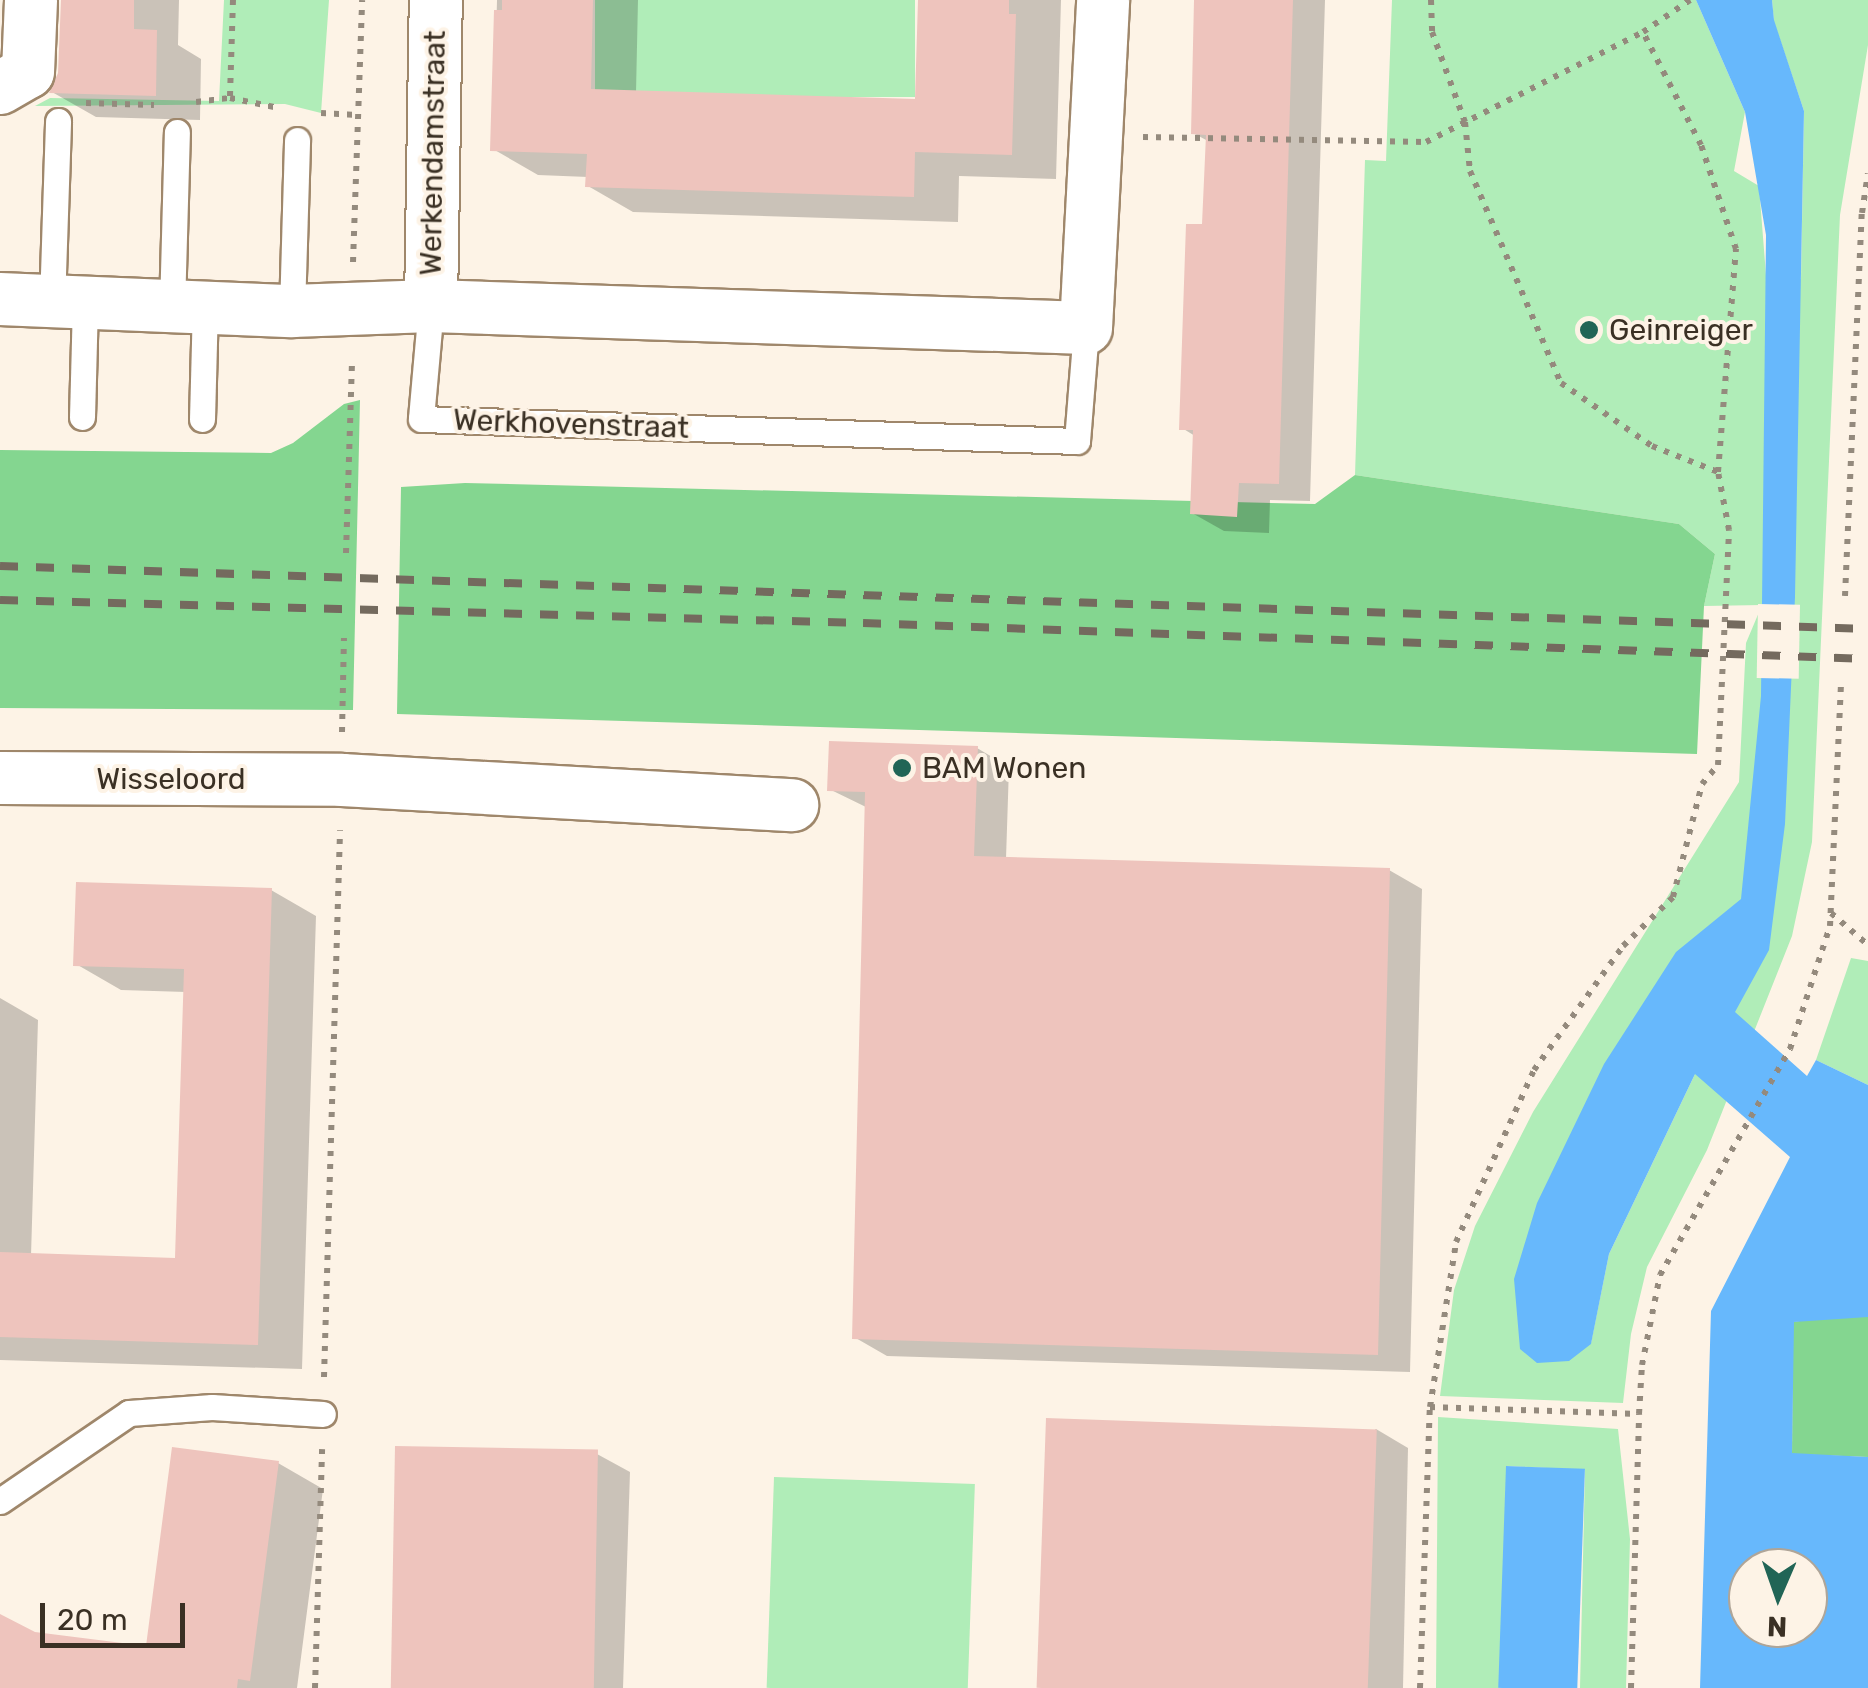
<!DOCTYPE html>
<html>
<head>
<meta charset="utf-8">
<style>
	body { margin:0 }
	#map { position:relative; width:1868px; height:1688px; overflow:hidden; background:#fdf3e6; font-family:Rubik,sans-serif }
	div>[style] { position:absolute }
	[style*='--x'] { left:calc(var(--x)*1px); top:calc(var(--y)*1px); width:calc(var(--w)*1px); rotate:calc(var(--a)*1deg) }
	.green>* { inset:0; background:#b0edb8; transform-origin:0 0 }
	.forest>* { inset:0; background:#84d690 }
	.water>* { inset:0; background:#67b8fc; transform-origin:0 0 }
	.pier>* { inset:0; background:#fdf3e6; transform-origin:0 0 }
	.shadow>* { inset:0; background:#0003 }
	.building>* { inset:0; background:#eec4bd; transform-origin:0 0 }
	.path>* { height:6px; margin-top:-3px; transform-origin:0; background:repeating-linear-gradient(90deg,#948a7d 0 5px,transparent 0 13px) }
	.roads { filter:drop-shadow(2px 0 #9f876b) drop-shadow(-2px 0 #9f876b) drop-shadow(0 2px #9f876b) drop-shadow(0 -2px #9f876b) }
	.service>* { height:25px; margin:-12.5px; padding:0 12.5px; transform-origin:12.5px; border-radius:12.5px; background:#fff }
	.minor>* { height:52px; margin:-26px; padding:0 26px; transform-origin:26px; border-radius:26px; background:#fff }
	.rail>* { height:8px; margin-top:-4px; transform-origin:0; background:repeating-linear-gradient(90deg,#746a5e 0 18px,transparent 0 36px) }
	.dots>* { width:28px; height:28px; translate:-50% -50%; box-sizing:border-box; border:5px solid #fdf3e6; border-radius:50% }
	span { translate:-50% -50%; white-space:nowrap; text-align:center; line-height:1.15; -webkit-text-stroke:8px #fdf3e6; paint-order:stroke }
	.street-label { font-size:30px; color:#3a3024 }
	.poi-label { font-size:30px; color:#3a3024 }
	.left { translate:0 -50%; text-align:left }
	.north { position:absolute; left:1728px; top:1548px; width:100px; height:100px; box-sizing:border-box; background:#fdf3e6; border:2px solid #afa598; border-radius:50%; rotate:182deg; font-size:28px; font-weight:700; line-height:40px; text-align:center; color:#3a3024 }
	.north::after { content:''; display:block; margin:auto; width:35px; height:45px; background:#216556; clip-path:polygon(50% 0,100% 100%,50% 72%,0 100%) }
	.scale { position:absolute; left:40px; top:1603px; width:145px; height:45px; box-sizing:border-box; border:5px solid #3a3024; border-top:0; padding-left:12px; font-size:30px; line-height:35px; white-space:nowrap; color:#3a3024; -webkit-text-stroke:8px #fdf3e6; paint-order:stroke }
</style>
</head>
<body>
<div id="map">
	<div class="green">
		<div style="clip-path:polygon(224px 0,329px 0,321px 113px,285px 104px,35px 106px,50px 98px,219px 101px)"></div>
		<div style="left:595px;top:0;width:320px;height:97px"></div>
		<div style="clip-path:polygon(evenodd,1392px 0,1696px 0,1745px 112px,1734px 171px,1759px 186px,1767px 288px,1801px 279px,1804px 111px,1774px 22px,1772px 0,1868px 0,1868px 45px,1840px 215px,1812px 842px,1792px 936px,1707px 1150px,1647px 1267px,1631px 1334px,1623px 1403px,1440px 1396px,1454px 1290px,1475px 1226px,1533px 1112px,1739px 782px,1746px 643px,1762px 605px,1704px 606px,1715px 554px,1679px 524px,1355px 475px,1365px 160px,1386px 161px,1392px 0,1695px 1074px,1609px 1254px,1591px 1343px,1542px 1249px,1695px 1074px)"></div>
		<div style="clip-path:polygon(1851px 958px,1868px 961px,1868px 1085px,1816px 1060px)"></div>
		<div style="clip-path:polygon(1438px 1417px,1618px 1429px,1630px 1539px,1626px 1688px,1580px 1688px,1585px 1470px,1507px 1466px,1502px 1688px,1436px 1688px)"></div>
		<div style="left:774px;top:1477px;width:201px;height:211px;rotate:2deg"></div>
	</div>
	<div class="forest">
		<div style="clip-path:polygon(360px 400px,353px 710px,0 708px,0 450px,271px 453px,293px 443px,344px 404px)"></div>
		<div style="clip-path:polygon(1355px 475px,1679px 524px,1715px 554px,1704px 606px,1697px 754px,397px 714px,401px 487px,465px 483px,1315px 504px)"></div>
		<div style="clip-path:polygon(1831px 1316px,1868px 1317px,1868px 1457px,1792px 1454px,1793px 1322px)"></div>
	</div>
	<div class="water">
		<div style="clip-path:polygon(evenodd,1696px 0,1772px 0,1774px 20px,1804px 111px,1795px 597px,1785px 824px,1769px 950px,1735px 1012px,1807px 1076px,1816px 1060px,1868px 1085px,1868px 1317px,1794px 1322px,1792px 1453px,1868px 1457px,1868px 1688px,1700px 1688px,1711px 1311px,1790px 1157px,1695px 1074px,1609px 1254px,1591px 1344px,1569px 1361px,1537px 1363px,1520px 1349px,1514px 1279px,1537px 1203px,1604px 1064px,1676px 952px,1741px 899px,1761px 696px,1766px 235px,1745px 112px,1696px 0,1748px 1568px,1808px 1568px,1808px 1628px,1748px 1628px,1748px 1568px)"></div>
		<div style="left:1506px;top:1466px;width:79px;height:222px;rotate:2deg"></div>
	</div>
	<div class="pier">
		<div style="left:1758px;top:604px;width:42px;height:74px;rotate:1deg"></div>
	</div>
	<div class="shadow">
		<div style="clip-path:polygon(63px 0,179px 0,178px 45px,201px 59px,200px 120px,96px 117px,52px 92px,60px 74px)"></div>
		<div style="clip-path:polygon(497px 0,638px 0,636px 93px,917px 101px,920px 0,1061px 0,1056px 179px,959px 176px,958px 222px,633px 212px,588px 186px,588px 177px,538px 175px,493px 149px)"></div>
		<div style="clip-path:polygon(1197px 0,1325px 0,1310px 501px,1270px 500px,1269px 533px,1224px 531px,1192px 513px,1195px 436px,1182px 428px,1205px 226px,1208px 141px,1193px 133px)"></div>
		<div style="clip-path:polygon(977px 748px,1009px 767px,1006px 859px,1389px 870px,1422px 889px,1410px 1372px,887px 1356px,854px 1337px,868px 808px,829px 789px)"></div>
		<div style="clip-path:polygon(271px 890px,316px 916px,302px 1369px,0 1360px,0 998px,38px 1020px,31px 1256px,178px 1260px,186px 992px,121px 990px,76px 964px)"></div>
		<div style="clip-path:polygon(1376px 1429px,1408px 1448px,1403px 1688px,1042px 1688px)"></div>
		<div style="clip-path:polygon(597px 1454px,630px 1472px,623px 1688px,391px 1688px)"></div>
		<div style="clip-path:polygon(278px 1463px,323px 1489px,297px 1688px,0 1688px,0 1622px,34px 1634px,148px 1649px)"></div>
	</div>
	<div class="building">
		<div style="clip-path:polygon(61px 0,134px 0,134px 29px,157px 30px,156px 96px,49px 93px,58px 73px)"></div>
		<div style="clip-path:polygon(502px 0,593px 0,591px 89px,915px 99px,918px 0,1009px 0,1009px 14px,1016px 14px,1012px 155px,915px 152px,914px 197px,585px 187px,587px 154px,490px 151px,494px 10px,502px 10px)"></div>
		<div style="clip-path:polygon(1194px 0,1293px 0,1279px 484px,1239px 483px,1237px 517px,1190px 514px,1193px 430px,1179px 430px,1186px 224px,1202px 224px,1206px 135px,1191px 134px)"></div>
		<div style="clip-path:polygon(829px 741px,978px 746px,974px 856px,1390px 868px,1378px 1355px,852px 1339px,865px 792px,827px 791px)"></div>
		<div style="clip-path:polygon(76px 882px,272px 888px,258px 1345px,0 1337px,0 1252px,175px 1258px,184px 969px,73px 966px)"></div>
		<div style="left:1046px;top:1418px;width:331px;height:270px;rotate:2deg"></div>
		<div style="left:395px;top:1446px;width:203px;height:242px;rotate:1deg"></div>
		<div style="clip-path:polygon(172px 1447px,279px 1461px,250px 1681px,238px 1679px,237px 1688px,0 1688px,0 1614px,35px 1632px,146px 1646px)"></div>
	</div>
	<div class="path">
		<div style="--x:233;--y:0;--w:98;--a:91.8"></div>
		<div style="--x:230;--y:98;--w:50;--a:11.5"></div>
		<div style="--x:1431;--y:0;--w:32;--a:88"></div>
		<div style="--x:1432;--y:32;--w:96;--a:69.9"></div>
		<div style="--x:1465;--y:122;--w:49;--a:84.2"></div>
		<div style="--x:1470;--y:171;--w:231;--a:66.8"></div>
		<div style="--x:1561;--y:383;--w:111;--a:34.7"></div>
		<div style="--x:1652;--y:446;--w:71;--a:21.5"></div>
		<div style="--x:196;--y:102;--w:34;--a:-7"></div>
		<div style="--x:86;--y:103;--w:68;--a:1.7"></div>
		<div style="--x:321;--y:113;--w:36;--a:3"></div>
		<div style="--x:1143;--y:137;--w:283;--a:1"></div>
		<div style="--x:1426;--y:142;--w:243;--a:-26.9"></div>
		<div style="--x:1643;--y:32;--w:57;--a:-34.2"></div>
		<div style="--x:353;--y:262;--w:262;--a:-88"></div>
		<div style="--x:346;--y:553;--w:193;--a:-88.2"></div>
		<div style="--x:1845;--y:596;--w:383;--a:-87.5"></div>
		<div style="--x:1862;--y:213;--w:40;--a:-81.5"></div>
		<div style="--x:342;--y:732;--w:94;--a:-88.8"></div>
		<div style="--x:1831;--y:913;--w:49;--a:40.9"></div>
		<div style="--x:324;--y:1377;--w:547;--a:-88.32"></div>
		<div style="--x:1430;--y:1407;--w:208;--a:1.9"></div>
		<div style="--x:315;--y:1688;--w:239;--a:-88.3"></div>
		<div style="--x:1420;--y:1688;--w:281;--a:-88"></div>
		<div style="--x:1430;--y:1407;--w:167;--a:-81"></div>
		<div style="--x:1456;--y:1242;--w:189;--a:-65.6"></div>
		<div style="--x:1534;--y:1070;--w:153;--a:-54.3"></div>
		<div style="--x:1623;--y:946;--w:70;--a:-44.4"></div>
		<div style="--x:1673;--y:897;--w:117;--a:-75.6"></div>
		<div style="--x:1702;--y:784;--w:25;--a:-50"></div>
		<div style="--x:1718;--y:765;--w:235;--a:-87.3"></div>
		<div style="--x:1729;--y:530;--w:59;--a:-100.7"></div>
		<div style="--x:1718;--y:472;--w:224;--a:-85.4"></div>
		<div style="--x:1736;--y:249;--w:110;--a:-108.6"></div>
		<div style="--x:1701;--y:145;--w:127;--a:-117.2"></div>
		<div style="--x:1631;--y:1688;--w:274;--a:-88.3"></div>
		<div style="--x:1639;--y:1414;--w:49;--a:-86.5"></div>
		<div style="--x:1642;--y:1365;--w:92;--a:-78.7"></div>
		<div style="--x:1660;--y:1275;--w:261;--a:-60.1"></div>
		<div style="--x:1790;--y:1049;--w:129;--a:-72"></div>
		<div style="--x:1830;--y:926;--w:243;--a:-87.4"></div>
	</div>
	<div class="roads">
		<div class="service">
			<div style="--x:52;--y:304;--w:183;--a:-88.1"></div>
			<div style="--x:431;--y:306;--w:113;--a:95.1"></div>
			<div style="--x:421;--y:419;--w:656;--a:1.92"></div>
			<div style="--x:1077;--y:441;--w:113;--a:-85.4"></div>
			<div style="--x:172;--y:308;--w:176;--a:-88.4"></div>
			<div style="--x:292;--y:311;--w:171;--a:-88.3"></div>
			<div style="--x:82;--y:417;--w:111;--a:-88.5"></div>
			<div style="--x:202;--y:419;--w:111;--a:-88.5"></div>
			<div style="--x:0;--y:1501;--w:156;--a:-34.3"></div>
			<div style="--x:129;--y:1413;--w:83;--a:-4.1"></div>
			<div style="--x:212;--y:1407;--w:111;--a:3.6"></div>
		</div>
		<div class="minor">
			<div style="--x:0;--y:88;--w:32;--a:-30"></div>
			<div style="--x:28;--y:72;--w:72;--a:-87.6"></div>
			<div style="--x:0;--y:299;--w:292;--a:2.4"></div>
			<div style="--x:292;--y:311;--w:139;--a:-2.1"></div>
			<div style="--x:431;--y:306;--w:655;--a:1.92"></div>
			<div style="--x:1086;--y:328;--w:328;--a:-87"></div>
			<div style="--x:431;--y:306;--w:306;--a:-89.1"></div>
			<div style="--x:0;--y:778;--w:342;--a:0.3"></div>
			<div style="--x:342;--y:780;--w:451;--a:3.2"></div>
		</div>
	</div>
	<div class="rail">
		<div style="--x:0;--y:566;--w:1869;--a:1.93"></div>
		<div style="--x:0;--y:600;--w:863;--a:1.53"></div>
		<div style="--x:863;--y:623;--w:1006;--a:2.05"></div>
	</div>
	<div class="dots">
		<div style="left:1589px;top:330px;background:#216556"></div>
		<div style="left:902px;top:768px;background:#216556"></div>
	</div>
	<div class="street-label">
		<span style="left:433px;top:153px;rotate:-89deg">Werkendamstraat</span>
		<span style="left:571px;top:424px;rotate:2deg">Werkhovenstraat</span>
		<span style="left:171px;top:779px">Wisseloord</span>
	</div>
	<div class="poi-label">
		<span class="left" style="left:1609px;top:330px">Geinreiger</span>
		<span class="left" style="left:922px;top:768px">BAM Wonen</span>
	</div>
	<div class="north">N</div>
	<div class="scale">20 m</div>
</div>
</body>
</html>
